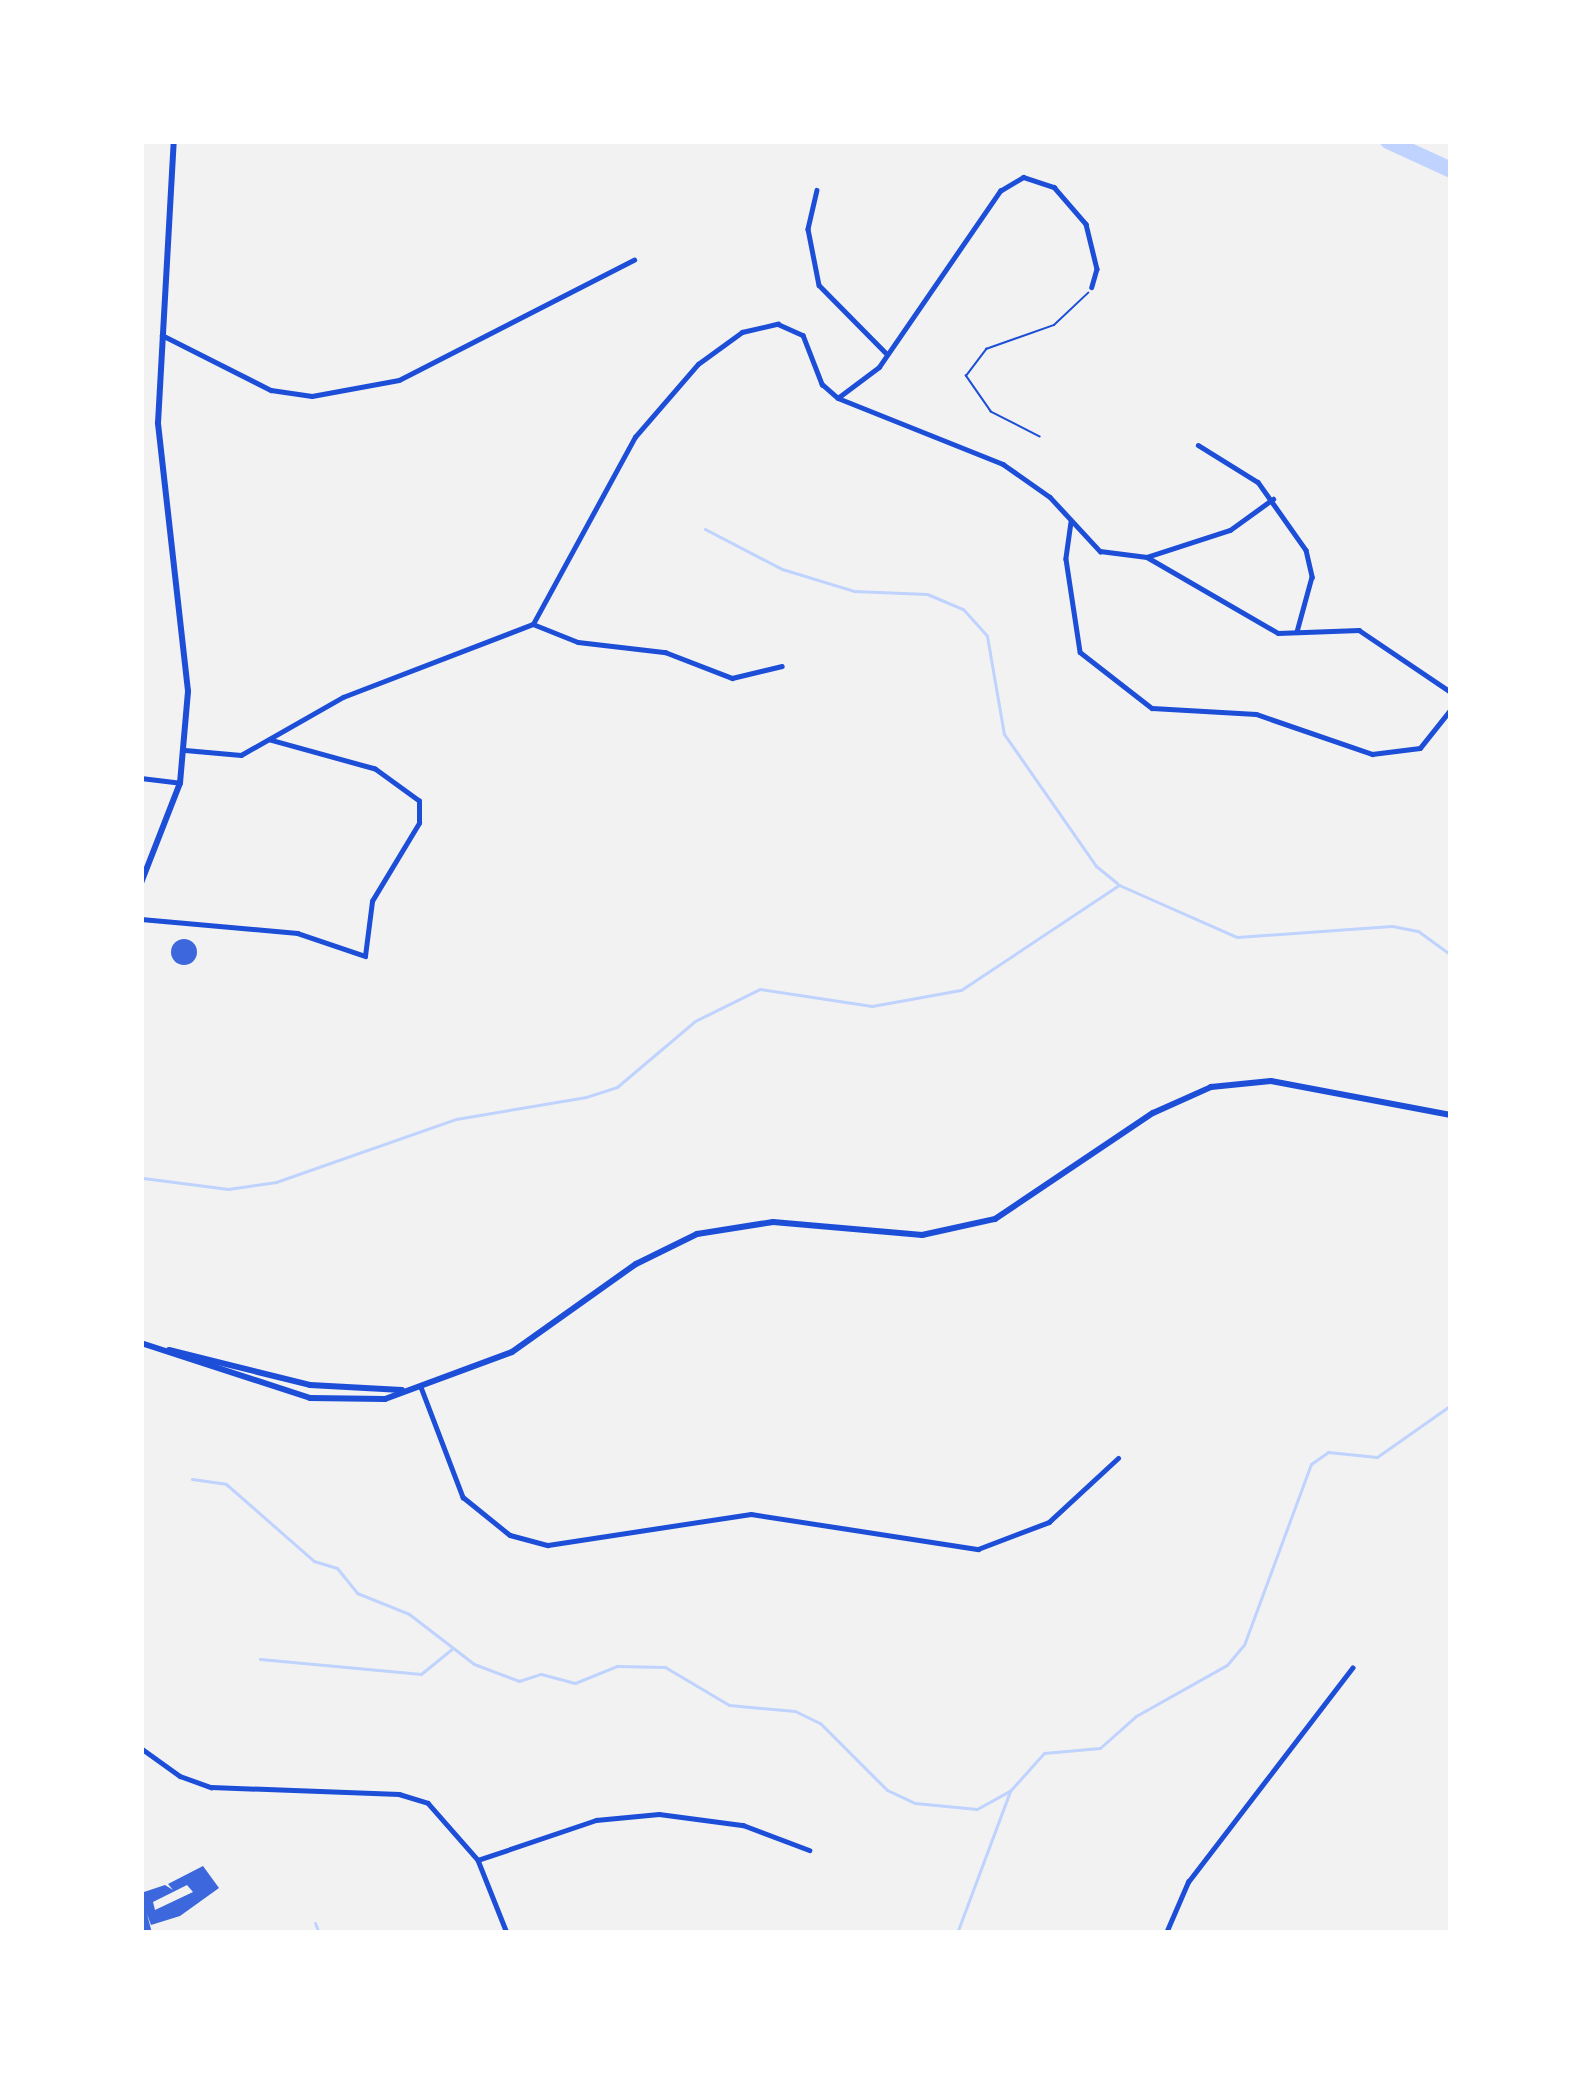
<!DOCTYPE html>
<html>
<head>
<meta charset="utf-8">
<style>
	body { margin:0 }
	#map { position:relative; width:1592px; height:2074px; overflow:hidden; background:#f2f2f2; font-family:"Source Serif 4",serif }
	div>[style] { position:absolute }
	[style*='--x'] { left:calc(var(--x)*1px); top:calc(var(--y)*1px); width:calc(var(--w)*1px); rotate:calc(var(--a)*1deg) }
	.stream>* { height:3px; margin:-1.5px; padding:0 1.5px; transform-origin:1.5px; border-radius:1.5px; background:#bfd3fe }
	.river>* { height:16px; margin:-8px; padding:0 8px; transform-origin:8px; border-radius:8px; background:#bfd3fe }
	.building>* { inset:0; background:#3d67dc }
	.round { border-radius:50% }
	.path>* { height:1.5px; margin:-0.75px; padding:0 0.75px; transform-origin:0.75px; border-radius:0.75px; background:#1d4ed8 }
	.minor>* { height:4.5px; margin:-2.25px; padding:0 2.25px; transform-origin:2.25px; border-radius:2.25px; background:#1d4ed8 }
	.tertiary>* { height:6px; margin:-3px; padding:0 3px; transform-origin:3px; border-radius:3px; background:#1d4ed8 }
	.primary>* { height:6px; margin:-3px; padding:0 3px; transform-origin:3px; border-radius:3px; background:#1d4ed8 }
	span { translate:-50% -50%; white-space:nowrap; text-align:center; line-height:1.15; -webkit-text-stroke:12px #fff; paint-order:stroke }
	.frame { position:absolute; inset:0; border:144px solid #fff; pointer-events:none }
</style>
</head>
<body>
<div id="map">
	<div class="stream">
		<div style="--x:705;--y:529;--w:87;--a:27.5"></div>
		<div style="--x:782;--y:569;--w:75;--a:17"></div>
		<div style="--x:854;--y:591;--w:73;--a:2.4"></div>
		<div style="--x:927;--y:594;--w:39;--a:23"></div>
		<div style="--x:963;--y:609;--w:36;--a:48"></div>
		<div style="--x:987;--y:636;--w:99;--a:80.2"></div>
		<div style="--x:1004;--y:734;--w:161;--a:55.1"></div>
		<div style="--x:1096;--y:866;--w:27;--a:39"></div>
		<div style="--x:143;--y:1178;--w:86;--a:7.4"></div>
		<div style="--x:228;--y:1189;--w:49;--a:-8.3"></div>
		<div style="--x:276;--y:1182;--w:191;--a:-19.3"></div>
		<div style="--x:456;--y:1119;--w:132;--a:-9.6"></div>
		<div style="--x:586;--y:1097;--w:33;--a:-18"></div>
		<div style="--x:617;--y:1087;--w:102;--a:-40.2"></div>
		<div style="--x:695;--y:1021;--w:72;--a:-26.2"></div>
		<div style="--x:760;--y:989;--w:113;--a:8.6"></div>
		<div style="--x:872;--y:1006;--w:90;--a:-10.2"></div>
		<div style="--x:961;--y:990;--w:190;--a:-33.6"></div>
		<div style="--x:1119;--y:885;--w:129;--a:23.8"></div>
		<div style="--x:1237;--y:937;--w:155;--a:-4.1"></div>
		<div style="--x:1392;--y:926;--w:26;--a:11"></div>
		<div style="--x:1418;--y:931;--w:41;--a:36"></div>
		<div style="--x:192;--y:1479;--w:34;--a:8"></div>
		<div style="--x:226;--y:1484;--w:117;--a:41.2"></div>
		<div style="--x:314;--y:1561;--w:24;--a:17"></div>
		<div style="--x:337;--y:1568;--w:32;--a:51"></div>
		<div style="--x:357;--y:1593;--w:56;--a:22"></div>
		<div style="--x:409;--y:1614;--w:82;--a:37.6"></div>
		<div style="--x:474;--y:1664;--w:48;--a:20.7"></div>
		<div style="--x:519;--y:1681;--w:23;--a:-18"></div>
		<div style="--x:541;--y:1674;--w:35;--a:15"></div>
		<div style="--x:575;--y:1683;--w:45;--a:-22"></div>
		<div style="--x:617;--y:1666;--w:48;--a:1.2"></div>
		<div style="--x:665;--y:1667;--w:74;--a:30.7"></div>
		<div style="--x:729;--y:1705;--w:66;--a:5.2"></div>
		<div style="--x:795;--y:1711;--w:28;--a:26"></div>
		<div style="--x:820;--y:1723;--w:95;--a:45"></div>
		<div style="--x:887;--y:1790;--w:31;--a:25"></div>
		<div style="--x:915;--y:1803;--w:62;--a:5.5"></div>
		<div style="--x:977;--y:1809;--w:38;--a:-29"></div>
		<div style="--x:260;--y:1659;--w:162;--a:5.3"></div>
		<div style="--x:421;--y:1674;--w:41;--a:-39.1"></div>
		<div style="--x:315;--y:1923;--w:11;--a:68"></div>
		<div style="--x:957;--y:1933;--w:152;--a:-69.5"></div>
		<div style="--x:1010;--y:1791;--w:51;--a:-48.2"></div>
		<div style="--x:1044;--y:1753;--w:56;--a:-5.1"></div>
		<div style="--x:1100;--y:1748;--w:48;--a:-41.6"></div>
		<div style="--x:1136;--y:1716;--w:104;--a:-29.3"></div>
		<div style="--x:1227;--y:1665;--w:26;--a:-50"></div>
		<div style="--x:1244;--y:1645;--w:193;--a:-69.7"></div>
		<div style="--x:1311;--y:1464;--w:21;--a:-35"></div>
		<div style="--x:1328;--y:1452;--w:49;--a:5.8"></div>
		<div style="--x:1377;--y:1457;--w:90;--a:-35.1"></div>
	</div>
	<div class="river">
		<div style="--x:1388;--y:141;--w:69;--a:24.7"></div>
	</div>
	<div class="building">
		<div class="round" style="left:171px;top:939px;width:26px;height:26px"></div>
		<div style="clip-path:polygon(evenodd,203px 1866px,219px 1888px,180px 1916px,151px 1925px,147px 1914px,152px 1933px,141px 1933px,141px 1893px,165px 1885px,173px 1890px,168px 1884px,203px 1866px,187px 1885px,193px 1892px,155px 1910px,153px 1902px,187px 1885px)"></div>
	</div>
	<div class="path">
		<div style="--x:1040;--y:437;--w:55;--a:-153"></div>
		<div style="--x:991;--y:412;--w:44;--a:-124.8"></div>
		<div style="--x:966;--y:376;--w:34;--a:-53"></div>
		<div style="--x:986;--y:349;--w:72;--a:-19.4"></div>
		<div style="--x:1054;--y:325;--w:47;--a:-43.3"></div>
	</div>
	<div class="minor">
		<div style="--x:817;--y:190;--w:40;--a:103"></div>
		<div style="--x:808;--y:229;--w:57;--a:78.9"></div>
		<div style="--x:819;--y:285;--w:95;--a:45.4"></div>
		<div style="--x:162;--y:335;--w:122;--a:26.8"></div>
		<div style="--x:271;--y:390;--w:41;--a:8.3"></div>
		<div style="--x:312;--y:396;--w:88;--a:-10.4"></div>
		<div style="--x:399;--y:380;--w:264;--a:-27.1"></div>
		<div style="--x:839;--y:397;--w:50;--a:-36.9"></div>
		<div style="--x:879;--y:367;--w:214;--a:-55.5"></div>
		<div style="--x:1000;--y:191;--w:27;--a:-31"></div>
		<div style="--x:1023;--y:177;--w:33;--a:18"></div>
		<div style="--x:1054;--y:187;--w:49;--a:49.1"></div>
		<div style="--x:1086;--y:224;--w:46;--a:76.3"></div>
		<div style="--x:1097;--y:269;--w:19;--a:106"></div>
		<div style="--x:1198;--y:445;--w:70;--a:31.7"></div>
		<div style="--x:1258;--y:482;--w:83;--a:54.8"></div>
		<div style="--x:1306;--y:550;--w:28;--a:77"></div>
		<div style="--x:1312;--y:577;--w:57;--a:105.3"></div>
		<div style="--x:1071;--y:522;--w:37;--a:98"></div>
		<div style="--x:1066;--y:559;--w:94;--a:81.4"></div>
		<div style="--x:1080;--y:652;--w:91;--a:37.9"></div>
		<div style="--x:1152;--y:708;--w:104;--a:3.3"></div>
		<div style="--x:1256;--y:714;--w:123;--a:19"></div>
		<div style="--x:1372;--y:754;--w:48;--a:-7.1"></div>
		<div style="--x:1420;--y:748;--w:50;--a:-51.5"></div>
		<div style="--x:1147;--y:557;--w:87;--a:-18"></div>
		<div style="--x:1230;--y:530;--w:53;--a:-35.8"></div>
		<div style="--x:533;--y:624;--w:48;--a:21.8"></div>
		<div style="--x:578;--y:642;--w:88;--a:6.6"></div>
		<div style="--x:665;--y:652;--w:72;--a:21.2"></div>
		<div style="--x:732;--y:678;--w:51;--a:-13.5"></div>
		<div style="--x:185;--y:750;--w:56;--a:5.1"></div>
		<div style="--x:241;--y:755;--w:117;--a:-29.6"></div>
		<div style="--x:343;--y:697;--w:204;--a:-21"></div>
		<div style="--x:533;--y:624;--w:213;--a:-61.4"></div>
		<div style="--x:635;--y:437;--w:96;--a:-49.2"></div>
		<div style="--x:698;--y:364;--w:54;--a:-36"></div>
		<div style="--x:742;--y:332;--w:37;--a:-13"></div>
		<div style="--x:778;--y:324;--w:27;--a:24"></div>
		<div style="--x:803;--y:335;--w:53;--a:68.8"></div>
		<div style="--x:822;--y:384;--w:21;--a:41"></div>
		<div style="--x:838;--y:398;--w:178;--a:21.8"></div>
		<div style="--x:1003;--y:464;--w:57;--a:35.1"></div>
		<div style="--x:1050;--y:497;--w:74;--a:47.2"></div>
		<div style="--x:1100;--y:551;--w:47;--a:7.3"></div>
		<div style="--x:1147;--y:557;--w:151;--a:30.1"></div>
		<div style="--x:1278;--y:633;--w:81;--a:-2.1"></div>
		<div style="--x:1359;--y:630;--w:111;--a:34"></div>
		<div style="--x:141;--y:778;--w:39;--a:7"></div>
		<div style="--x:141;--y:919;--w:157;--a:5.1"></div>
		<div style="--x:297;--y:933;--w:72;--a:18.7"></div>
		<div style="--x:365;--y:956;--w:55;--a:-82.7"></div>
		<div style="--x:372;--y:901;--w:91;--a:-58.9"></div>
		<div style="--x:419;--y:823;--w:22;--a:-90"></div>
		<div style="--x:419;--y:801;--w:54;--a:-144"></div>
		<div style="--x:375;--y:769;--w:109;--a:-164.6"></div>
		<div style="--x:421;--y:1387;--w:118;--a:69.1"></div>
		<div style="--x:463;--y:1497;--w:60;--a:39"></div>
		<div style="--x:510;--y:1535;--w:39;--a:15"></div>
		<div style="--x:548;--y:1545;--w:205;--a:-8.7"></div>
		<div style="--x:751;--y:1514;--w:230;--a:8.8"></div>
		<div style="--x:978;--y:1549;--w:76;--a:-20.8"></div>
		<div style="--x:1049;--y:1522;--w:94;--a:-42.8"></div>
		<div style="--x:141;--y:1748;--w:48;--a:35.7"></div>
		<div style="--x:180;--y:1776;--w:33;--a:20"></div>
		<div style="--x:211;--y:1787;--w:188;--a:2.1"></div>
		<div style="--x:399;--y:1794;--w:30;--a:17"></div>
		<div style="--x:428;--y:1803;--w:76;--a:48.7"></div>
		<div style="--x:478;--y:1860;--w:79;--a:68.3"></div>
		<div style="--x:478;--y:1860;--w:125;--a:-18.7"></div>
		<div style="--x:596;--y:1820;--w:63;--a:-5.4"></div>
		<div style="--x:659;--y:1814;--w:85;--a:7.5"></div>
		<div style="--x:743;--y:1825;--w:71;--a:20.7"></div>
		<div style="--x:1166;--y:1933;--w:56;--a:-66.7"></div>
		<div style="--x:1188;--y:1882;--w:270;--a:-52.5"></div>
	</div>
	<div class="tertiary">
		<div style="--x:141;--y:1343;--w:178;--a:18"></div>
		<div style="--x:310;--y:1398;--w:75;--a:0.8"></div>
		<div style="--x:385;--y:1399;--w:135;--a:-20.3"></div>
		<div style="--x:512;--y:1352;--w:152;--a:-35.4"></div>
		<div style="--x:636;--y:1264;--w:68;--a:-26.2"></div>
		<div style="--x:697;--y:1234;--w:77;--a:-9"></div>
		<div style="--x:773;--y:1222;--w:150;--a:5"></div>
		<div style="--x:922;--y:1235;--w:75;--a:-12.4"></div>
		<div style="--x:995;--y:1219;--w:190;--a:-33.9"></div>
		<div style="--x:1153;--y:1113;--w:64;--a:-24.1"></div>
		<div style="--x:1211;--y:1087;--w:60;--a:-5.7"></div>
		<div style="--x:1271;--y:1081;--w:183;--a:10.7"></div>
		<div style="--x:169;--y:1350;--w:145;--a:13.9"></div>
		<div style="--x:310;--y:1385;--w:92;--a:3.1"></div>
	</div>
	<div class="primary">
		<div style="--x:141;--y:883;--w:107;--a:-68.7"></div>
		<div style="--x:180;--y:783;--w:92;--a:-85"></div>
		<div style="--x:188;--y:691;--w:270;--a:-96.4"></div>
		<div style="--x:158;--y:423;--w:282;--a:-86.8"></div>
	</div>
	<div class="frame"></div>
</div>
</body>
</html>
